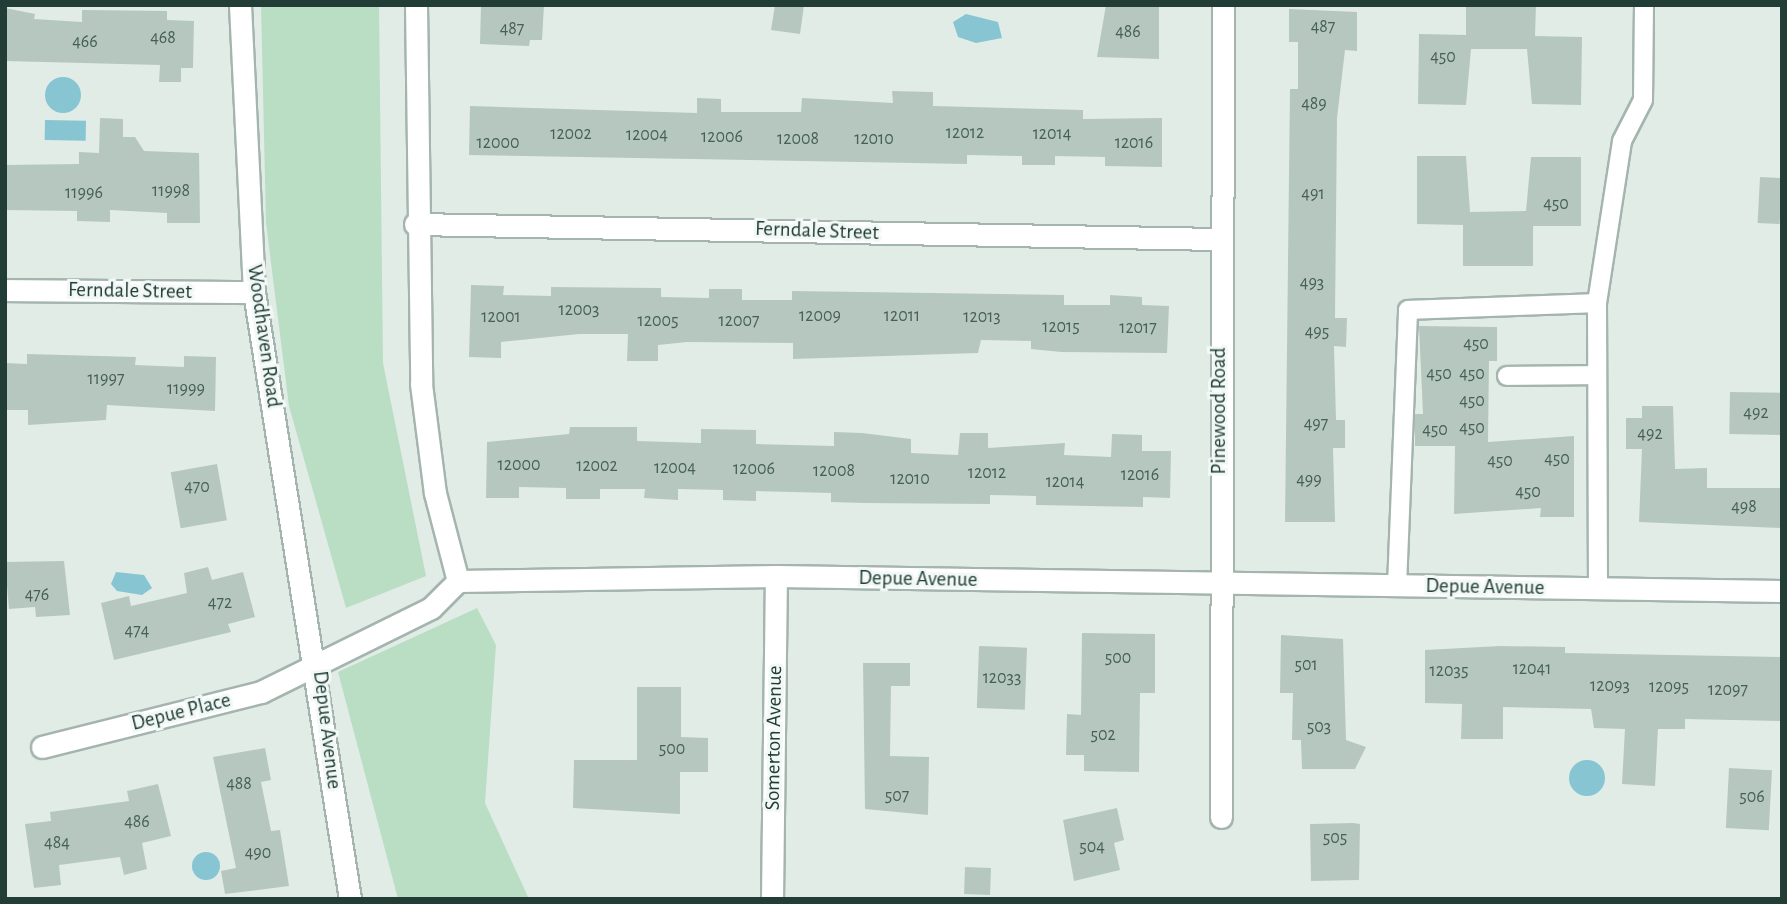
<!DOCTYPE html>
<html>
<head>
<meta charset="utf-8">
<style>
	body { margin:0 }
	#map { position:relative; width:1787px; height:904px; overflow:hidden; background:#e1ece7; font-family:"Alegreya Sans",sans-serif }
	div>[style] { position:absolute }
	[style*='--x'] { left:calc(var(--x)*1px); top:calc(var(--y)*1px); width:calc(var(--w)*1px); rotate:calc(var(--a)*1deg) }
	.green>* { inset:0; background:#b9dec4 }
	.water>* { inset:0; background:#87c5d3; transform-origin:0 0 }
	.round { border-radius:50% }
	.building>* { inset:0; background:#b6c7c0; transform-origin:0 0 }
	.roads { filter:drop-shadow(2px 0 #a4b4ae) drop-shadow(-2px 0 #a4b4ae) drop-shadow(0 2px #a4b4ae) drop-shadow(0 -2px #a4b4ae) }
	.service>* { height:18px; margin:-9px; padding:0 9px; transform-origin:9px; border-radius:9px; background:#fff }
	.minor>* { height:21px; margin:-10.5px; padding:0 10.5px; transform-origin:10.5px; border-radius:10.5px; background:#fff }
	span { translate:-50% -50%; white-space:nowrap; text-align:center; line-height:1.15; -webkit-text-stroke:6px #f2f8f5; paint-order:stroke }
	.number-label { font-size:18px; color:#466058 }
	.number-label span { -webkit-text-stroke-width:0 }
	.street-label { font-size:21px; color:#213d36 }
	.frame { position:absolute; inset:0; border:7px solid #213d36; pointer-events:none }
</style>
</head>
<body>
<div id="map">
	<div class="green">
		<div style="clip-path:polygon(261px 5px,379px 5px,383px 363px,426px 576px,346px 608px,289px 406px,266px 223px)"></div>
		<div style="clip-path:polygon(477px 608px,496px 645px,485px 803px,529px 899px,398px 899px,338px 672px)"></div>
	</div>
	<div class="water">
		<div style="clip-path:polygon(966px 14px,998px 22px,1002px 38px,976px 43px,958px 37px,953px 22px)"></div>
		<div class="round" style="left:45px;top:77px;width:36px;height:36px"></div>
		<div style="left:45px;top:120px;width:41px;height:20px;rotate:1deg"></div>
		<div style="clip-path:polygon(116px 572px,144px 575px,152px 588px,142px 595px,117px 591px,111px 584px)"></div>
		<div class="round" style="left:1569px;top:760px;width:36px;height:36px"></div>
		<div class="round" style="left:192px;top:852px;width:28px;height:28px"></div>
	</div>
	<div class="building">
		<div style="clip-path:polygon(481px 5px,544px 5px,542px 40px,530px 40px,529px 46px,480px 44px)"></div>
		<div style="clip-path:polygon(775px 5px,804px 5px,800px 34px,771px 30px)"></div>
		<div style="clip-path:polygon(1106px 5px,1159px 5px,1159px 59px,1097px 57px)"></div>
		<div style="clip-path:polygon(1466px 5px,1536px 5px,1535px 36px,1582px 37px,1581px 105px,1532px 104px,1527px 49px,1471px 49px,1466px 105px,1418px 104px,1419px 34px,1466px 35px)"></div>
		<div style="clip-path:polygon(5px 8px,35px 14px,34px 19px,82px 22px,82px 10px,167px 11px,167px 20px,194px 21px,193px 68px,181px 68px,181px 82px,159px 82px,160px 65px,5px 61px)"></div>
		<div style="clip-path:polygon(1289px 9px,1357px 12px,1357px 51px,1345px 50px,1337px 118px,1335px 318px,1347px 318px,1346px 347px,1334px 346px,1336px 420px,1345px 420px,1345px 448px,1333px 448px,1335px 522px,1285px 522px,1290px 89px,1298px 89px,1298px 42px,1289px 42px)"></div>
		<div style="clip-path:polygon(892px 91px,933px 92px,933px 106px,1083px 110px,1083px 119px,1162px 118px,1162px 167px,1105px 166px,1105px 157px,1055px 156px,1055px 165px,1022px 165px,1022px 156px,967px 155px,967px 164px,469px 155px,470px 106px,697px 113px,697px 98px,721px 99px,721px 112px,801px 112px,802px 98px,893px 103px)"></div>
		<div style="clip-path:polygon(100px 118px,123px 119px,123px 137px,135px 137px,144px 151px,199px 153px,200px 223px,167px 223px,167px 213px,110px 210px,110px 222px,77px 221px,77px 211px,5px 210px,5px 165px,79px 164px,79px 152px,99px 153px)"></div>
		<div style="clip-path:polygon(1417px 156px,1466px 156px,1470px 212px,1526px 211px,1531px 157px,1581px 157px,1581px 226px,1533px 226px,1533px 266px,1463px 266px,1463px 225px,1417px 224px)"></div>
		<div style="left:1760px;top:177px;width:22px;height:46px;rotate:3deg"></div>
		<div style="clip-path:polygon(471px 285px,504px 286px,503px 295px,551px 296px,551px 287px,661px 288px,661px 297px,709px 298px,709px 289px,742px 289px,742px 300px,792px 300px,792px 291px,1064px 295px,1064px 305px,1110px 305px,1110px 295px,1142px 297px,1142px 305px,1169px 306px,1167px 353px,1061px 352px,1031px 349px,1031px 341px,981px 340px,978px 353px,793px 359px,793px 343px,687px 342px,658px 345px,658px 361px,627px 361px,628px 334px,579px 334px,501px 342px,501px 358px,469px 357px)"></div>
		<div style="clip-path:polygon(1419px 326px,1497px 327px,1497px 361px,1489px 361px,1488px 442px,1574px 436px,1574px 517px,1540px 517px,1541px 508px,1454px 514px,1455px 446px,1415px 446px,1415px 414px,1423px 414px)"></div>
		<div style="clip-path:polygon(27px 354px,136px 357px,135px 365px,184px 367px,184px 356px,216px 357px,215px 411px,107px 405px,106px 420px,28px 425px,28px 410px,5px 410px,5px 363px,27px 364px)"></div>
		<div style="left:1730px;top:392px;width:52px;height:42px;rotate:1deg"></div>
		<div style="clip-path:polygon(1642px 406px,1673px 406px,1675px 469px,1707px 468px,1707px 488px,1782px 488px,1782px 528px,1639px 522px,1642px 449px,1626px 449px,1626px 418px,1642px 418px)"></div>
		<div style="clip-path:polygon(570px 427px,637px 427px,637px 441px,701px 443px,701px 429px,756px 430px,756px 444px,794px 445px,834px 446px,834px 432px,862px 433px,911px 439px,911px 453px,958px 455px,960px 433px,988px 433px,988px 448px,1065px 443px,1064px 455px,1111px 457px,1112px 434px,1142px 435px,1142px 451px,1171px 451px,1170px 498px,1143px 497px,1143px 507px,1036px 505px,1036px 496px,990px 495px,990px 504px,863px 503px,831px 502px,831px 493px,756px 491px,756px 501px,723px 500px,723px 490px,678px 489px,678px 500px,644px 498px,645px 489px,600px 489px,600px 499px,566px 499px,566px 488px,519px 487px,519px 498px,486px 498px,487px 442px,569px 434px)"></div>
		<div style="left:217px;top:464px;width:57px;height:47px;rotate:80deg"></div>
		<div style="clip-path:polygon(64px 561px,70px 615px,36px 617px,35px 607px,9px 609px,5px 562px)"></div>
		<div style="clip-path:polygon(208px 567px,212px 580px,243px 572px,255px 617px,228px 624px,231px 632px,114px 660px,101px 603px,129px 596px,131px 606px,187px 593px,184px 573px)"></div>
		<div style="clip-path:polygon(1082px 633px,1155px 634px,1155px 693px,1140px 693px,1139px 772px,1084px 771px,1084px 755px,1066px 755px,1067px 714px,1081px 715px)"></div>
		<div style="clip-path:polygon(1281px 635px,1343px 639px,1346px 740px,1366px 747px,1355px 769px,1302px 769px,1301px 740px,1292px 740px,1293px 693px,1280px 693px)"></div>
		<div style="left:979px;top:646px;width:48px;height:62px;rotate:2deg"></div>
		<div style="clip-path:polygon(1500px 646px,1565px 647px,1565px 653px,1782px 657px,1782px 721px,1685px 719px,1685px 729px,1658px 729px,1655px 786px,1622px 784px,1625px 729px,1594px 728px,1591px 709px,1503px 707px,1503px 739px,1461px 739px,1462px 704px,1425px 703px,1425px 650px)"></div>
		<div style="clip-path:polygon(863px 663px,910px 663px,910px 686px,891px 686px,890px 756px,929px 757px,928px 815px,865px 809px)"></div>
		<div style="clip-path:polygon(637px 687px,681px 687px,681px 737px,708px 738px,708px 772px,680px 772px,680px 814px,573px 808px,574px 760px,637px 760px)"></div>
		<div style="clip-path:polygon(265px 748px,271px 780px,261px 782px,271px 831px,280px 830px,289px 886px,225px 894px,221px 871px,236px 868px,213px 757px)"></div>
		<div style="left:1729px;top:768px;width:43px;height:60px;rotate:3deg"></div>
		<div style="clip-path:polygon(158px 784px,171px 836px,142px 843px,147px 869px,124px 875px,120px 857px,59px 865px,61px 885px,34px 888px,25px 824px,51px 821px,50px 812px,129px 801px,127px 791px)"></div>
		<div style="clip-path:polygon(1117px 808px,1124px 840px,1114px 843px,1120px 870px,1074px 881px,1063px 820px)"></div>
		<div style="clip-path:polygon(1353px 823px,1360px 824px,1359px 880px,1311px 881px,1310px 824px)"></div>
		<div style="left:965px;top:867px;width:26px;height:27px;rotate:2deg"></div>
	</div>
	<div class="roads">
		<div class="service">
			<div style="--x:1507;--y:376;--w:90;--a:-0.6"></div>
			<div style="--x:1397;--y:586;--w:276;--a:-87.7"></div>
			<div style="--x:1408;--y:310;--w:189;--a:-2.1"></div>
			<div style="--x:1598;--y:588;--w:285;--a:-90.2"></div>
			<div style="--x:1597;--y:303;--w:164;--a:-81.2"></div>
			<div style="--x:1622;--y:141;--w:46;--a:-62.9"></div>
			<div style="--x:1643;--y:100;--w:95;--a:-89.4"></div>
		</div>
		<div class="minor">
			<div style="--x:240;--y:5;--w:287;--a:87.2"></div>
			<div style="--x:254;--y:292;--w:615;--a:81.01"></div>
			<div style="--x:416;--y:5;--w:379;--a:89.2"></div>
			<div style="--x:421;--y:384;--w:110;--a:82.7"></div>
			<div style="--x:435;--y:493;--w:91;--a:75.4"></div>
			<div style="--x:415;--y:224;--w:804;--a:1.07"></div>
			<div style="--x:5;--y:290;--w:249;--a:0.5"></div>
			<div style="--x:42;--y:747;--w:226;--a:-14.1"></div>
			<div style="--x:261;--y:692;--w:190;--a:-26.3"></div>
			<div style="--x:431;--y:608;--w:38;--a:-45"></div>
			<div style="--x:458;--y:581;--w:318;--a:-0.9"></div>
			<div style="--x:776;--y:576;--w:1006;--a:0.85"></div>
			<div style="--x:1221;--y:817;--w:812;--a:-89.86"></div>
			<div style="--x:772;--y:899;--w:323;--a:-89.3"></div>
		</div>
	</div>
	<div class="number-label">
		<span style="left:1323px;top:27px">487</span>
		<span style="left:512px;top:29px">487</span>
		<span style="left:1128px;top:32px">486</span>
		<span style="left:163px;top:38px">468</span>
		<span style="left:85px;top:42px">466</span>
		<span style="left:1443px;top:57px">450</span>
		<span style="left:1314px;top:104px">489</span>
		<span style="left:965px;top:133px">12012</span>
		<span style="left:571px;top:134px">12002</span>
		<span style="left:1052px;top:134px">12014</span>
		<span style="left:647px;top:135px">12004</span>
		<span style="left:722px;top:137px">12006</span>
		<span style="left:798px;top:139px">12008</span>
		<span style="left:874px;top:139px">12010</span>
		<span style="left:498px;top:143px">12000</span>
		<span style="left:1134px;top:143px">12016</span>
		<span style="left:171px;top:191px">11998</span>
		<span style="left:84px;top:193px">11996</span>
		<span style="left:1313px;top:194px">491</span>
		<span style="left:1556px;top:204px">450</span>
		<span style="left:1312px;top:283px">493</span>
		<span style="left:579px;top:310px">12003</span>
		<span style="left:820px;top:316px">12009</span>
		<span style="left:902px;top:316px">12011</span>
		<span style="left:501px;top:317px">12001</span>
		<span style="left:982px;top:317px">12013</span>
		<span style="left:658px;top:321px">12005</span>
		<span style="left:739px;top:321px">12007</span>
		<span style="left:1061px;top:327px">12015</span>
		<span style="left:1138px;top:328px">12017</span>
		<span style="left:1317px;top:332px">495</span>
		<span style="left:1476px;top:344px">450</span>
		<span style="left:1439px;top:374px">450</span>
		<span style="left:1472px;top:374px">450</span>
		<span style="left:106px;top:379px">11997</span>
		<span style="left:186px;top:389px">11999</span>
		<span style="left:1472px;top:401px">450</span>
		<span style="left:1756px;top:413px">492</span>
		<span style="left:1316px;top:424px">497</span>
		<span style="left:1472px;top:428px">450</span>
		<span style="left:1435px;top:430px">450</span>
		<span style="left:1650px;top:434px">492</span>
		<span style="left:1557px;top:459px">450</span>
		<span style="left:1500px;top:461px">450</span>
		<span style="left:519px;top:465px">12000</span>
		<span style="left:597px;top:466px">12002</span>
		<span style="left:675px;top:468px">12004</span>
		<span style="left:754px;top:469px">12006</span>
		<span style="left:834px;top:471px">12008</span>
		<span style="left:987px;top:473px">12012</span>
		<span style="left:1140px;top:475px">12016</span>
		<span style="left:910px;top:479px">12010</span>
		<span style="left:1309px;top:480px">499</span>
		<span style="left:1065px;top:482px">12014</span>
		<span style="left:197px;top:487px">470</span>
		<span style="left:1528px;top:492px">450</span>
		<span style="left:1744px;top:507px">498</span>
		<span style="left:37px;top:595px">476</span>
		<span style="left:220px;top:603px">472</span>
		<span style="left:137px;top:631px">474</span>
		<span style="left:1118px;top:658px">500</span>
		<span style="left:1306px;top:665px">501</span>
		<span style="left:1532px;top:669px">12041</span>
		<span style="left:1449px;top:671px">12035</span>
		<span style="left:1002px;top:678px">12033</span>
		<span style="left:1610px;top:686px">12093</span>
		<span style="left:1669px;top:687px">12095</span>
		<span style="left:1728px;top:690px">12097</span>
		<span style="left:1319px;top:727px">503</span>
		<span style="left:1103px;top:735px">502</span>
		<span style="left:672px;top:749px">500</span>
		<span style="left:239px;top:784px">488</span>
		<span style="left:897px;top:796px">507</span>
		<span style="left:1752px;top:797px">506</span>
		<span style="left:137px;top:822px">486</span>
		<span style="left:1335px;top:838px">505</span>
		<span style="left:57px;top:843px">484</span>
		<span style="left:1092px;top:847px">504</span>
		<span style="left:258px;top:853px">490</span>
	</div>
	<div class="street-label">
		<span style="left:817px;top:231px;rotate:2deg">Ferndale Street</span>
		<span style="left:130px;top:291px;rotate:1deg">Ferndale Street</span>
		<span style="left:264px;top:336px;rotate:82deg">Woodhaven Road</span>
		<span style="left:1219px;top:411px;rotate:-90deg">Pinewood Road</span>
		<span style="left:918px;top:579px;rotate:1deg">Depue Avenue</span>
		<span style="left:1485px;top:587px;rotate:1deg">Depue Avenue</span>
		<span style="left:181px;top:712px;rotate:-14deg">Depue Place</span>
		<span style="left:327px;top:730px;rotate:83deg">Depue Avenue</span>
		<span style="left:774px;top:738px;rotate:-89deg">Somerton Avenue</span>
	</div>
	<div class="frame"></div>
</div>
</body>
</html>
